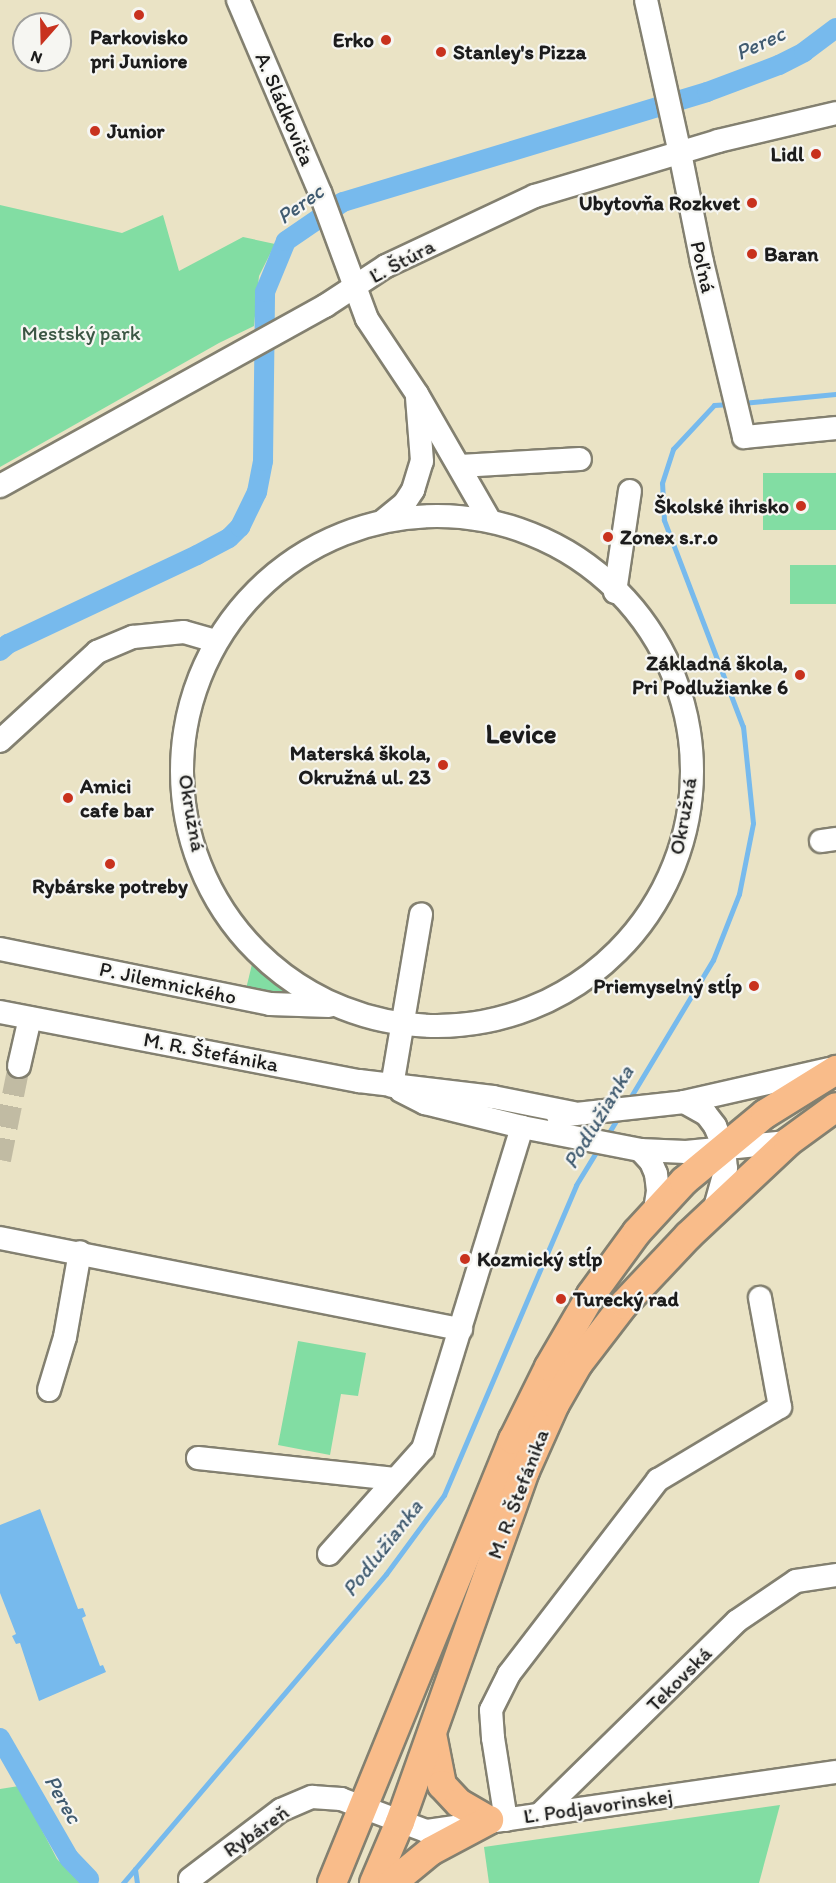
<!DOCTYPE html>
<html>
<head>
<meta charset="utf-8">
<style>
	body { margin:0 }
	#map { position:relative; width:836px; height:1883px; overflow:hidden; background:#eae3c5; font-family:Itim,sans-serif }
	div>[style] { position:absolute }
	[style*='--x'] { left:calc(var(--x)*1px); top:calc(var(--y)*1px); width:calc(var(--w)*1px); rotate:calc(var(--a)*1deg) }
	.green>* { inset:0; background:#82dda3; transform-origin:0 0 }
	.water>* { inset:0; background:#77baed }
	.stream>* { height:5px; margin:-2.5px; padding:0 2.5px; transform-origin:2.5px; border-radius:2.5px; background:#77baed }
	.canal>* { height:20px; margin:-10px; padding:0 10px; transform-origin:10px; border-radius:10px; background:#77baed }
	.minor-tunnel>* { height:22px; margin-top:-11px; transform-origin:0; background:repeating-linear-gradient(90deg,#c1bba3 0 22px,transparent 0 33px) }
	.roads { filter:drop-shadow(2px 0 #838070) drop-shadow(-2px 0 #838070) drop-shadow(0 2px #838070) drop-shadow(0 -2px #838070) }
	.minor>* { height:22px; margin:-11px; padding:0 11px; transform-origin:11px; border-radius:11px; background:#fff }
	.minor>.ring { margin:-11px; padding:0; box-sizing:content-box; background:none; border:22px solid #fff; border-radius:50% }
	.major>* { height:28px; margin:-14px; padding:0 14px; transform-origin:14px; border-radius:14px; background:#f9bc8a }
	.dots>* { width:16px; height:16px; translate:-50% -50%; box-sizing:border-box; border:3px solid #f6f6f2; border-radius:50% }
	span { translate:-50% -50%; white-space:nowrap; text-align:center; line-height:1.15; -webkit-text-stroke:4.5px #f6f6f2; paint-order:stroke }
	.poi-label { font-size:21px; color:#1c1c1c; font-weight:700 }
	.right { translate:-100% -50%; text-align:right }
	.left { translate:0 -50%; text-align:left }
	.street-label { font-size:21px; color:#1c1c1c }
	.park-label { font-size:21px; color:#3b5644 }
	.water-label { font-size:22px; color:#405b70; font-style:italic }
	.district-label { font-size:27px; color:#1c1c1c; font-weight:700 }
	.north { position:absolute; left:12px; top:12px; width:60px; height:60px; box-sizing:border-box; background:#f6f6f2; border:2px solid #9f9f9c; border-radius:50%; rotate:200deg; font-size:16px; font-weight:700; line-height:24px; text-align:center; color:#1c1c1c }
	.north::after { content:''; display:block; margin:auto; width:21px; height:27px; background:#c8321e; clip-path:polygon(50% 0,100% 100%,50% 72%,0 100%) }
</style>
</head>
<body>
<div id="map">
	<div class="green">
		<div style="clip-path:polygon(0 205px,122px 233px,163px 215px,179px 271px,243px 237px,275px 244px,259px 276px,254px 326px,219px 343px,0 467px)"></div>
		<div style="left:836px;top:473px;width:57px;height:73px;rotate:90deg"></div>
		<div style="left:836px;top:565px;width:39px;height:46px;rotate:90deg"></div>
		<div style="clip-path:polygon(254px 956px,287px 984px,288px 992px,283px 996px,246px 989px)"></div>
		<div style="clip-path:polygon(298px 1341px,366px 1353px,358px 1396px,341px 1394px,330px 1455px,278px 1445px)"></div>
		<div style="clip-path:polygon(19px 1786px,57px 1859px,80px 1883px,0 1883px,0 1789px)"></div>
		<div style="clip-path:polygon(780px 1805px,759px 1883px,489px 1883px,484px 1847px)"></div>
	</div>
	<div class="water">
		<div style="clip-path:polygon(40px 1509px,78px 1609px,83px 1608px,86px 1616px,82px 1618px,100px 1666px,103px 1665px,106px 1672px,39px 1701px,20px 1643px,16px 1644px,12px 1636px,16px 1634px,0 1593px,0 1525px)"></div>
	</div>
	<div class="stream">
		<div style="--x:742;--y:403;--w:94;--a:-5.5"></div>
		<div style="--x:627;--y:1103;--w:167;--a:-59"></div>
		<div style="--x:713;--y:960;--w:71;--a:-68.5"></div>
		<div style="--x:739;--y:894;--w:72;--a:-78.8"></div>
		<div style="--x:753;--y:823;--w:97;--a:-95.9"></div>
		<div style="--x:743;--y:727;--w:222;--a:-110.9"></div>
		<div style="--x:664;--y:520;--w:37;--a:-93"></div>
		<div style="--x:662;--y:483;--w:36;--a:-72"></div>
		<div style="--x:673;--y:449;--w:60;--a:-47"></div>
		<div style="--x:714;--y:405;--w:16;--a:-4"></div>
		<div style="--x:605;--y:1139;--w:27;--a:-59"></div>
		<div style="--x:135;--y:1869;--w:14;--a:82"></div>
		<div style="--x:123;--y:1883;--w:406;--a:-49.6"></div>
		<div style="--x:386;--y:1574;--w:98;--a:-53.7"></div>
		<div style="--x:444;--y:1495;--w:337;--a:-66.9"></div>
		<div style="--x:576;--y:1185;--w:42;--a:-58.6"></div>
	</div>
	<div class="canal">
		<div style="--x:0;--y:651;--w:11;--a:-41"></div>
		<div style="--x:8;--y:644;--w:209;--a:-25.2"></div>
		<div style="--x:197;--y:555;--w:36;--a:-28"></div>
		<div style="--x:229;--y:538;--w:16;--a:-45"></div>
		<div style="--x:240;--y:527;--w:39;--a:-64"></div>
		<div style="--x:257;--y:492;--w:32;--a:-79"></div>
		<div style="--x:263;--y:461;--w:169;--a:-89.3"></div>
		<div style="--x:265;--y:292;--w:55;--a:-67.6"></div>
		<div style="--x:286;--y:241;--w:69;--a:-34.4"></div>
		<div style="--x:343;--y:202;--w:380;--a:-16.8"></div>
		<div style="--x:707;--y:92;--w:77;--a:-20.6"></div>
		<div style="--x:779;--y:65;--w:28;--a:-27"></div>
		<div style="--x:804;--y:52;--w:40;--a:-37"></div>
		<div style="--x:0;--y:1738;--w:138;--a:60.1"></div>
		<div style="--x:69;--y:1858;--w:29;--a:46"></div>
	</div>
	<div class="minor-tunnel">
		<div style="--x:0;--y:1160;--w:96;--a:-78.6"></div>
	</div>
	<div class="roads">
		<div class="minor">
			<div style="--x:238;--y:0;--w:209;--a:66.9"></div>
			<div style="--x:320;--y:192;--w:135;--a:69.7"></div>
			<div style="--x:367;--y:319;--w:90;--a:56.3"></div>
			<div style="--x:417;--y:394;--w:146;--a:60.1"></div>
			<div style="--x:646;--y:0;--w:157;--a:77.5"></div>
			<div style="--x:680;--y:153;--w:111;--a:78.6"></div>
			<div style="--x:702;--y:262;--w:180;--a:76.5"></div>
			<div style="--x:744;--y:437;--w:92;--a:-5.6"></div>
			<div style="--x:460;--y:466;--w:120;--a:-3.3"></div>
			<div style="--x:0;--y:486;--w:372;--a:-29"></div>
			<div style="--x:325;--y:306;--w:73;--a:-33.3"></div>
			<div style="--x:386;--y:266;--w:165;--a:-25.2"></div>
			<div style="--x:535;--y:196;--w:191;--a:-16.7"></div>
			<div style="--x:718;--y:141;--w:121;--a:-13.3"></div>
			<div class="ring" style="left:182px;top:516px;width:488px;height:488px"></div>
			<div style="--x:384;--y:520;--w:26;--a:-39"></div>
			<div style="--x:404;--y:504;--w:17;--a:-57"></div>
			<div style="--x:413;--y:490;--w:30;--a:-73"></div>
			<div style="--x:422;--y:461;--w:63;--a:-94.5"></div>
			<div style="--x:615;--y:592;--w:102;--a:-81.6"></div>
			<div style="--x:0;--y:741;--w:132;--a:-42.5"></div>
			<div style="--x:97;--y:652;--w:39;--a:-23"></div>
			<div style="--x:133;--y:637;--w:51;--a:-5.6"></div>
			<div style="--x:184;--y:632;--w:33;--a:16"></div>
			<div style="--x:821;--y:841;--w:15;--a:-8"></div>
			<div style="--x:0;--y:949;--w:276;--a:11.5"></div>
			<div style="--x:270;--y:1004;--w:59;--a:1.9"></div>
			<div style="--x:0;--y:1012;--w:366;--a:10.9"></div>
			<div style="--x:359;--y:1081;--w:135;--a:6.8"></div>
			<div style="--x:493;--y:1097;--w:82;--a:11.3"></div>
			<div style="--x:19;--y:1066;--w:49;--a:-77.1"></div>
			<div style="--x:392;--y:1086;--w:174;--a:-80.4"></div>
			<div style="--x:401;--y:1091;--w:27;--a:27"></div>
			<div style="--x:425;--y:1103;--w:100;--a:13.9"></div>
			<div style="--x:522;--y:1127;--w:120;--a:11"></div>
			<div style="--x:640;--y:1150;--w:46;--a:2.5"></div>
			<div style="--x:686;--y:1152;--w:102;--a:-5.6"></div>
			<div style="--x:684;--y:1102;--w:25;--a:29"></div>
			<div style="--x:706;--y:1114;--w:15;--a:53"></div>
			<div style="--x:715;--y:1126;--w:23;--a:67"></div>
			<div style="--x:724;--y:1147;--w:21;--a:85"></div>
			<div style="--x:726;--y:1168;--w:45;--a:105.6"></div>
			<div style="--x:558;--y:1116;--w:127;--a:-6.3"></div>
			<div style="--x:684;--y:1102;--w:149;--a:-12.8"></div>
			<div style="--x:640;--y:1150;--w:16;--a:47"></div>
			<div style="--x:651;--y:1162;--w:13;--a:67"></div>
			<div style="--x:656;--y:1174;--w:17;--a:83"></div>
			<div style="--x:658;--y:1191;--w:19;--a:99"></div>
			<div style="--x:0;--y:1238;--w:470;--a:11.2"></div>
			<div style="--x:49;--y:1390;--w:55;--a:-73.2"></div>
			<div style="--x:65;--y:1337;--w:86;--a:-80"></div>
			<div style="--x:198;--y:1458;--w:198;--a:6.1"></div>
			<div style="--x:329;--y:1554;--w:141;--a:-48.2"></div>
			<div style="--x:423;--y:1449;--w:337;--a:-72.9"></div>
			<div style="--x:539;--y:1815;--w:277;--a:-44.4"></div>
			<div style="--x:737;--y:1621;--w:71;--a:-34.1"></div>
			<div style="--x:796;--y:1581;--w:40;--a:-8.5"></div>
			<div style="--x:506;--y:1820;--w:83;--a:-99"></div>
			<div style="--x:493;--y:1738;--w:28;--a:-94"></div>
			<div style="--x:491;--y:1710;--w:40;--a:-63.4"></div>
			<div style="--x:509;--y:1674;--w:245;--a:-52.5"></div>
			<div style="--x:658;--y:1480;--w:142;--a:-30.9"></div>
			<div style="--x:780;--y:1407;--w:111;--a:-100.4"></div>
			<div style="--x:190;--y:1879;--w:114;--a:-37.2"></div>
			<div style="--x:281;--y:1810;--w:34;--a:-23"></div>
			<div style="--x:312;--y:1797;--w:29;--a:4"></div>
			<div style="--x:341;--y:1799;--w:91;--a:20.6"></div>
			<div style="--x:426;--y:1831;--w:414;--a:-8.2"></div>
		</div>
		<div class="major">
			<div style="--x:432;--y:1734;--w:52;--a:78.9"></div>
			<div style="--x:442;--y:1785;--w:25;--a:47"></div>
			<div style="--x:459;--y:1803;--w:34;--a:30"></div>
			<div style="--x:332;--y:1883;--w:479;--a:-67.8"></div>
			<div style="--x:513;--y:1440;--w:81;--a:-63.7"></div>
			<div style="--x:549;--y:1367;--w:83;--a:-59.7"></div>
			<div style="--x:591;--y:1295;--w:78;--a:-53.9"></div>
			<div style="--x:637;--y:1232;--w:69;--a:-47.3"></div>
			<div style="--x:684;--y:1181;--w:105;--a:-39.6"></div>
			<div style="--x:765;--y:1114;--w:84;--a:-31.8"></div>
			<div style="--x:374;--y:1883;--w:66;--a:-66.9"></div>
			<div style="--x:400;--y:1822;--w:373;--a:-70.4"></div>
			<div style="--x:525;--y:1471;--w:73;--a:-65.9"></div>
			<div style="--x:555;--y:1404;--w:46;--a:-60.1"></div>
			<div style="--x:578;--y:1364;--w:76;--a:-52.5"></div>
			<div style="--x:624;--y:1304;--w:93;--a:-46.7"></div>
			<div style="--x:688;--y:1236;--w:137;--a:-43.2"></div>
			<div style="--x:788;--y:1142;--w:59;--a:-36.1"></div>
			<div style="--x:392;--y:1883;--w:50;--a:-39.4"></div>
			<div style="--x:431;--y:1851;--w:66;--a:-28.1"></div>
		</div>
	</div>
	<div class="dots">
		<div style="left:139px;top:15px;background:#c8321e"></div>
		<div style="left:386px;top:40px;background:#c8321e"></div>
		<div style="left:441px;top:52px;background:#c8321e"></div>
		<div style="left:95px;top:131px;background:#c8321e"></div>
		<div style="left:816px;top:154px;background:#c8321e"></div>
		<div style="left:752px;top:203px;background:#c8321e"></div>
		<div style="left:752px;top:254px;background:#c8321e"></div>
		<div style="left:801px;top:506px;background:#c8321e"></div>
		<div style="left:608px;top:537px;background:#c8321e"></div>
		<div style="left:800px;top:675px;background:#c8321e"></div>
		<div style="left:443px;top:765px;background:#c8321e"></div>
		<div style="left:68px;top:798px;background:#c8321e"></div>
		<div style="left:110px;top:864px;background:#c8321e"></div>
		<div style="left:754px;top:986px;background:#c8321e"></div>
		<div style="left:465px;top:1259px;background:#c8321e"></div>
		<div style="left:561px;top:1299px;background:#c8321e"></div>
	</div>
	<div class="poi-label">
		<span style="left:139px;top:49px">Parkovisko<br>pri Juniore</span>
		<span class="right" style="left:374px;top:40px">Erko</span>
		<span class="left" style="left:453px;top:52px">Stanley's Pizza</span>
		<span class="left" style="left:107px;top:131px">Junior</span>
		<span class="right" style="left:804px;top:154px">Lidl</span>
		<span class="right" style="left:740px;top:203px">Ubytovňa Rozkvet</span>
		<span class="left" style="left:764px;top:254px">Baran</span>
		<span class="right" style="left:789px;top:506px">Školské ihrisko</span>
		<span class="left" style="left:620px;top:537px">Zonex s.r.o</span>
		<span class="right" style="left:788px;top:675px">Základná škola,<br>Pri Podlužianke 6</span>
		<span class="right" style="left:431px;top:765px">Materská škola,<br>Okružná ul. 23</span>
		<span class="left" style="left:80px;top:798px">Amici<br>cafe bar</span>
		<span style="left:110px;top:886px">Rybárske potreby</span>
		<span class="right" style="left:742px;top:986px">Priemyselný stĺp</span>
		<span class="left" style="left:477px;top:1259px">Kozmický stĺp</span>
		<span class="left" style="left:573px;top:1299px">Turecký rad</span>
	</div>
	<div class="street-label">
		<span style="left:285px;top:109px;rotate:67deg">A. Sládkoviča</span>
		<span style="left:402px;top:261px;rotate:-28deg">Ľ. Štúra</span>
		<span style="left:703px;top:267px;rotate:77deg">Poľná</span>
		<span style="left:192px;top:813px;rotate:80deg">Okružná</span>
		<span style="left:683px;top:816px;rotate:-80deg">Okružná</span>
		<span style="left:168px;top:983px;rotate:12deg">P. Jilemnického</span>
		<span style="left:211px;top:1052px;rotate:11deg">M. R. Štefánika</span>
		<span style="left:518px;top:1494px;rotate:-69deg">M. R. Štefánika</span>
		<span style="left:679px;top:1679px;rotate:-45deg">Tekovská</span>
		<span style="left:598px;top:1806px;rotate:-8deg">Ľ. Podjavorinskej</span>
		<span style="left:256px;top:1831px;rotate:-35deg">Rybáreň</span>
	</div>
	<div class="park-label">
		<span style="left:81px;top:333px">Mestský park</span>
	</div>
	<div class="water-label">
		<span style="left:760px;top:43px;rotate:-25deg">Perec</span>
		<span style="left:300px;top:204px;rotate:-36deg">Perec</span>
		<span style="left:598px;top:1117px;rotate:-59deg">Podlužianka</span>
		<span style="left:382px;top:1548px;rotate:-52deg">Podlužianka</span>
		<span style="left:63px;top:1799px;rotate:60deg">Perec</span>
	</div>
	<div class="district-label">
		<span style="left:521px;top:734px">Levice</span>
	</div>
	<div class="north">N</div>
</div>
</body>
</html>
